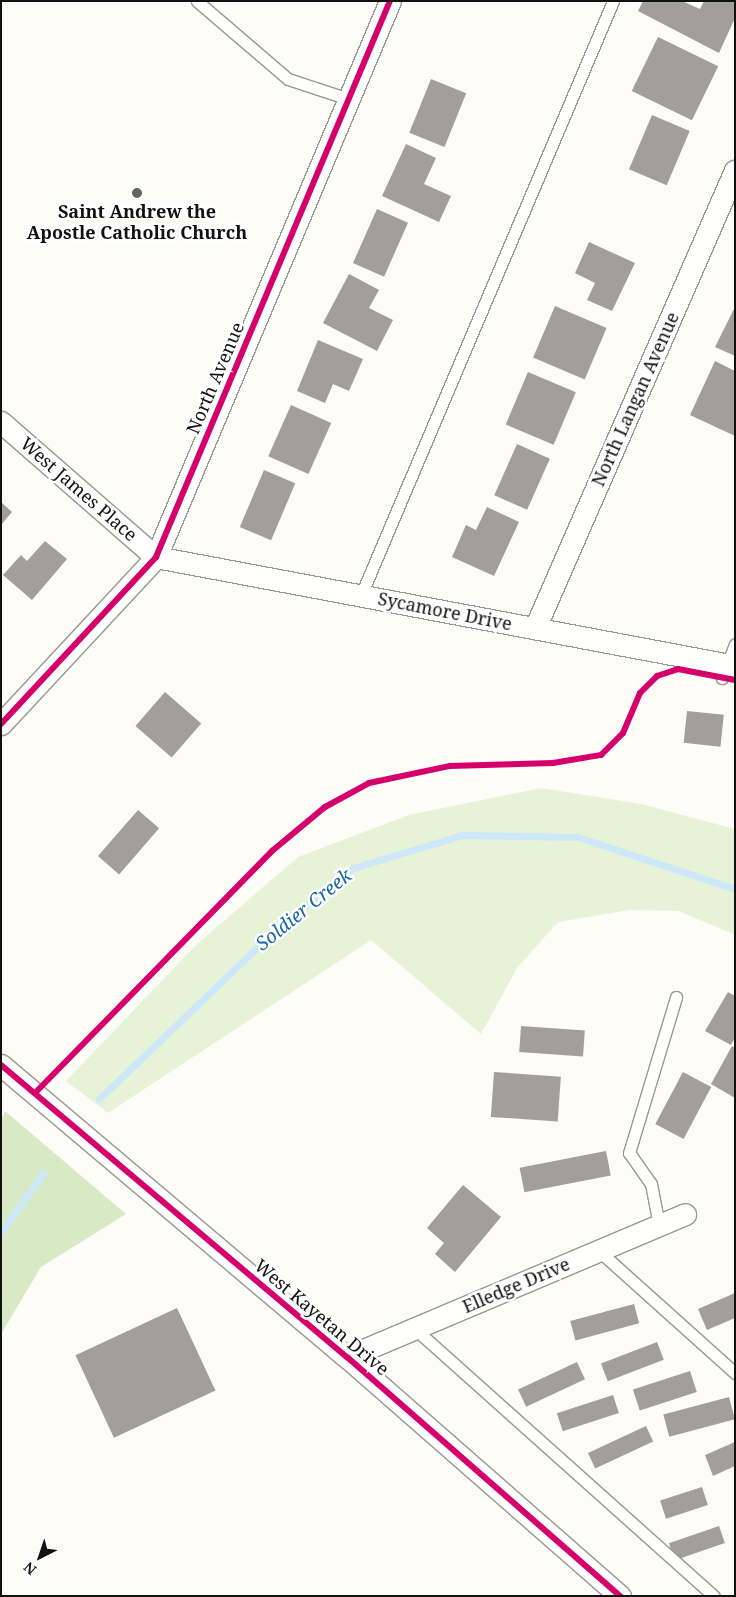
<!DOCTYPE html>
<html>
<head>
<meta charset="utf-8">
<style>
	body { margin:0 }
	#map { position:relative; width:736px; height:1597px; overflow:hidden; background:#fdfcf7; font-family:"Noto Serif",serif }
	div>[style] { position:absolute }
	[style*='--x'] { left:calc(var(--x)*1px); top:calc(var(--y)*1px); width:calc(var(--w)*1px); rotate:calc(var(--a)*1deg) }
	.green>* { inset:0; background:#e7f3d7 }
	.forest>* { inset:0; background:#d8eac5 }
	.stream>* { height:7px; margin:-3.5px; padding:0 3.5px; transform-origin:3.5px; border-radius:3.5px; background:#cde8f7 }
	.building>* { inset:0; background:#a19f9c; transform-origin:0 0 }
	.roads { filter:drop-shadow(1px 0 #979795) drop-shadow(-1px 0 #979795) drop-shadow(0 1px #979795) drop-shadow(0 -1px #979795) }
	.lane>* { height:11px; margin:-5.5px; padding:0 5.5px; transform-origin:5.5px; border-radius:5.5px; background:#fffffe }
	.street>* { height:21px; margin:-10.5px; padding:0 10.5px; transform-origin:10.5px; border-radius:10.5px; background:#fffffe }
	.cycleway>* { height:6px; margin:-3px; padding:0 3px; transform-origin:3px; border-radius:3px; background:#d6006c }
	.dots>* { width:14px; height:14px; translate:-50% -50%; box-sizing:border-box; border:2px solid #fff; border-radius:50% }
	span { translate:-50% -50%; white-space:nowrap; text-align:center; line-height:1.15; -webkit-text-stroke:5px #fff; paint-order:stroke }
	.poi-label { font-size:18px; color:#111; font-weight:700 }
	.street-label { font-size:18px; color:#111 }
	.water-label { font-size:19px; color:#1768a6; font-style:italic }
	.frame { position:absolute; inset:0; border:2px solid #111; pointer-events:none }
	.north { position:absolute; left:15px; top:1532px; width:50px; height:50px; -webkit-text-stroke:4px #fff; paint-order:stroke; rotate:221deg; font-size:14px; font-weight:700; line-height:20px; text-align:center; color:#111 }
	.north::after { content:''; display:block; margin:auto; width:18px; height:22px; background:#111; clip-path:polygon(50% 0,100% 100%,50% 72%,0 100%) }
</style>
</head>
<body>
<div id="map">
	<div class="green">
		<div style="clip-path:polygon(541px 788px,641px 804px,735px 829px,735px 935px,679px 911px,629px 910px,558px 922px,517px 968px,481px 1034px,371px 940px,108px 1113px,66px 1081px,196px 945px,298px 857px,409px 815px)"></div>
	</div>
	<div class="forest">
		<div style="clip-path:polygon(5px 1111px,126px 1214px,41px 1267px,1px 1334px,1px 1120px)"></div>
	</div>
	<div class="stream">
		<div style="--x:99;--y:1099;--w:237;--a:-43.8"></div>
		<div style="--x:270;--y:935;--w:107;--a:-38.9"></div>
		<div style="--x:353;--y:868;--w:114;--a:-16.8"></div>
		<div style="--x:462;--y:835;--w:116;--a:1"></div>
		<div style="--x:578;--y:837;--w:165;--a:18.3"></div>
		<div style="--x:1;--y:1232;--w:72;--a:-54.6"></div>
	</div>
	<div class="building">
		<div style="clip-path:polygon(643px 1px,682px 1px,700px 9px,704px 1px,735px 1px,735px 18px,719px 53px,638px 11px)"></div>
		<div style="left:658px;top:37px;width:67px;height:60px;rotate:26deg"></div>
		<div style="left:431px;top:79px;width:38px;height:58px;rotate:22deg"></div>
		<div style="left:652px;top:115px;width:41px;height:59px;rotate:23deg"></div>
		<div style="clip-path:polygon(406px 144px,436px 158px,424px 184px,451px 196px,439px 222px,382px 196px)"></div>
		<div style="left:377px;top:209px;width:34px;height:59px;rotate:24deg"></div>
		<div style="clip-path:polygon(589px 242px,635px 263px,612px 311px,587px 300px,595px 283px,575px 273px)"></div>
		<div style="clip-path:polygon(349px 274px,379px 290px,369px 308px,393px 320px,377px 351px,323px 323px)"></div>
		<div style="left:555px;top:306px;width:56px;height:56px;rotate:23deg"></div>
		<div style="clip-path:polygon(735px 307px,735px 356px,715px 347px)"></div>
		<div style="clip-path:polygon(318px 340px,363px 359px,349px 391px,333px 384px,325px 403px,297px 391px)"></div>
		<div style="clip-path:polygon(715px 361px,735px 371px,735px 436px,690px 415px)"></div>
		<div style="left:528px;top:372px;width:52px;height:57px;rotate:23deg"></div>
		<div style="left:291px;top:405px;width:44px;height:56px;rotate:24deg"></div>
		<div style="left:517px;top:444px;width:36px;height:56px;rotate:24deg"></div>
		<div style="left:264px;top:470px;width:34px;height:62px;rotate:23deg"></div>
		<div style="clip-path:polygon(1px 502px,12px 512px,1px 525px)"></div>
		<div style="clip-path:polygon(487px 507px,519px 522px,494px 576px,452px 557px,466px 525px,476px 530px)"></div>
		<div style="clip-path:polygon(45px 541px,67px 559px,32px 600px,3px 575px,21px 555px,27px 561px)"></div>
		<div style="left:165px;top:692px;width:48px;height:45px;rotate:41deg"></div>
		<div style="left:687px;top:711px;width:37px;height:32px;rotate:6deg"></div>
		<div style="left:138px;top:810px;width:28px;height:61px;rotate:41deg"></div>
		<div style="clip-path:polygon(728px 992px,735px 996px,735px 1038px,731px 1045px,705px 1031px)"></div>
		<div style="left:521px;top:1026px;width:64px;height:26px;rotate:4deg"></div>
		<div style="clip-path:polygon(732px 1046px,735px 1048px,735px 1098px,711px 1084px)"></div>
		<div style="left:494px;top:1072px;width:67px;height:45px;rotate:4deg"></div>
		<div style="left:683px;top:1072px;width:32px;height:59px;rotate:28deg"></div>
		<div style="left:606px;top:1151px;width:25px;height:88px;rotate:79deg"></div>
		<div style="clip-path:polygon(463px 1185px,501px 1217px,455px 1272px,435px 1254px,444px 1243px,427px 1228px)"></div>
		<div style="clip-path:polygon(735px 1293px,735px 1318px,707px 1330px,698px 1309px)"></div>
		<div style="left:634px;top:1304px;width:20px;height:66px;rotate:75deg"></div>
		<div style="left:177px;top:1308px;width:91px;height:112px;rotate:65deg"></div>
		<div style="left:657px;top:1342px;width:19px;height:60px;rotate:69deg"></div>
		<div style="left:577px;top:1362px;width:19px;height:65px;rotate:65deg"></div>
		<div style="left:690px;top:1371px;width:22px;height:60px;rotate:72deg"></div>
		<div style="left:613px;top:1395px;width:19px;height:59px;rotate:72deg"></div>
		<div style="left:729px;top:1397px;width:23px;height:68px;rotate:75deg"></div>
		<div style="left:646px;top:1426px;width:17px;height:64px;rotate:65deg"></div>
		<div style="clip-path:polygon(735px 1442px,735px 1466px,713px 1476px,705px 1455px)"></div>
		<div style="left:702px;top:1487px;width:19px;height:44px;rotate:72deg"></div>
		<div style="left:719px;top:1526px;width:18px;height:53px;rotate:71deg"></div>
	</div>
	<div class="roads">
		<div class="lane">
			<div style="--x:197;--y:1;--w:120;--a:40.6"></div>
			<div style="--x:288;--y:79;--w:64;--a:18.2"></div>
			<div style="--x:361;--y:595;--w:645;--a:-67.01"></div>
			<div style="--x:722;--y:678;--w:36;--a:-69"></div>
			<div style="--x:659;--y:1225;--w:42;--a:-101"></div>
			<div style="--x:651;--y:1184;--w:38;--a:-125"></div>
			<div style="--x:629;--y:1153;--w:163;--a:-73.2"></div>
			<div style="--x:598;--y:1250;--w:184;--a:41.9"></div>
			<div style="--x:414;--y:1328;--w:402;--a:41.8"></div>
		</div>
		<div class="street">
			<div style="--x:1;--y:422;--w:206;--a:41.1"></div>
			<div style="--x:156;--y:557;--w:589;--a:10.66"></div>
			<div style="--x:535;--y:628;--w:499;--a:-66.4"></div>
			<div style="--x:1;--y:724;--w:228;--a:-47.1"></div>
			<div style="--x:156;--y:557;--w:603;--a:-67.18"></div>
			<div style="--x:1;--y:1065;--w:453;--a:40.2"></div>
			<div style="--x:347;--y:1357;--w:363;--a:41.2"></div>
			<div style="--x:347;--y:1357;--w:367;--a:-22.9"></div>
		</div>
	</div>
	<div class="cycleway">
		<div style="--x:1;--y:724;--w:228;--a:-47.1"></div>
		<div style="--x:156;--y:557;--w:603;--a:-67.18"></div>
		<div style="--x:1;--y:1065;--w:453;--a:40.2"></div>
		<div style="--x:347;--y:1357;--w:363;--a:41.2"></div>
		<div style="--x:35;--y:1093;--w:339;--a:-45.6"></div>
		<div style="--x:272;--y:851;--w:69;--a:-39.7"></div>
		<div style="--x:325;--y:807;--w:50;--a:-28.6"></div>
		<div style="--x:369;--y:783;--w:83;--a:-11.9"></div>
		<div style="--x:450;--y:766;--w:103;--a:-1.7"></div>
		<div style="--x:553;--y:763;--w:49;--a:-9.5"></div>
		<div style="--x:601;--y:755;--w:31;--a:-45"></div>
		<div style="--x:623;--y:733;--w:43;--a:-67"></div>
		<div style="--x:640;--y:693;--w:24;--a:-45"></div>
		<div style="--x:657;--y:676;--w:22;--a:-18"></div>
		<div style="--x:678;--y:669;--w:58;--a:10.9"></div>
	</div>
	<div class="dots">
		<div style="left:137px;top:193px;background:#646362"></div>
	</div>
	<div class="poi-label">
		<span style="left:137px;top:222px">Saint Andrew the<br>Apostle Catholic Church</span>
	</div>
	<div class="street-label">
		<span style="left:215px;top:378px;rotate:-67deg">North Avenue</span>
		<span style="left:635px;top:399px;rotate:-66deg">North Langan Avenue</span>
		<span style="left:79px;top:489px;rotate:41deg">West James Place</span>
		<span style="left:445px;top:611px;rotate:11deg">Sycamore Drive</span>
		<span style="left:516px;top:1285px;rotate:-23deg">Elledge Drive</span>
		<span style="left:322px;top:1317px;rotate:40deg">West Kayetan Drive</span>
	</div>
	<div class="water-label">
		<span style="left:304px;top:910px;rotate:-39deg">Soldier Creek</span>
	</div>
	<div class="frame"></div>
	<div class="north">N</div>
</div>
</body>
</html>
